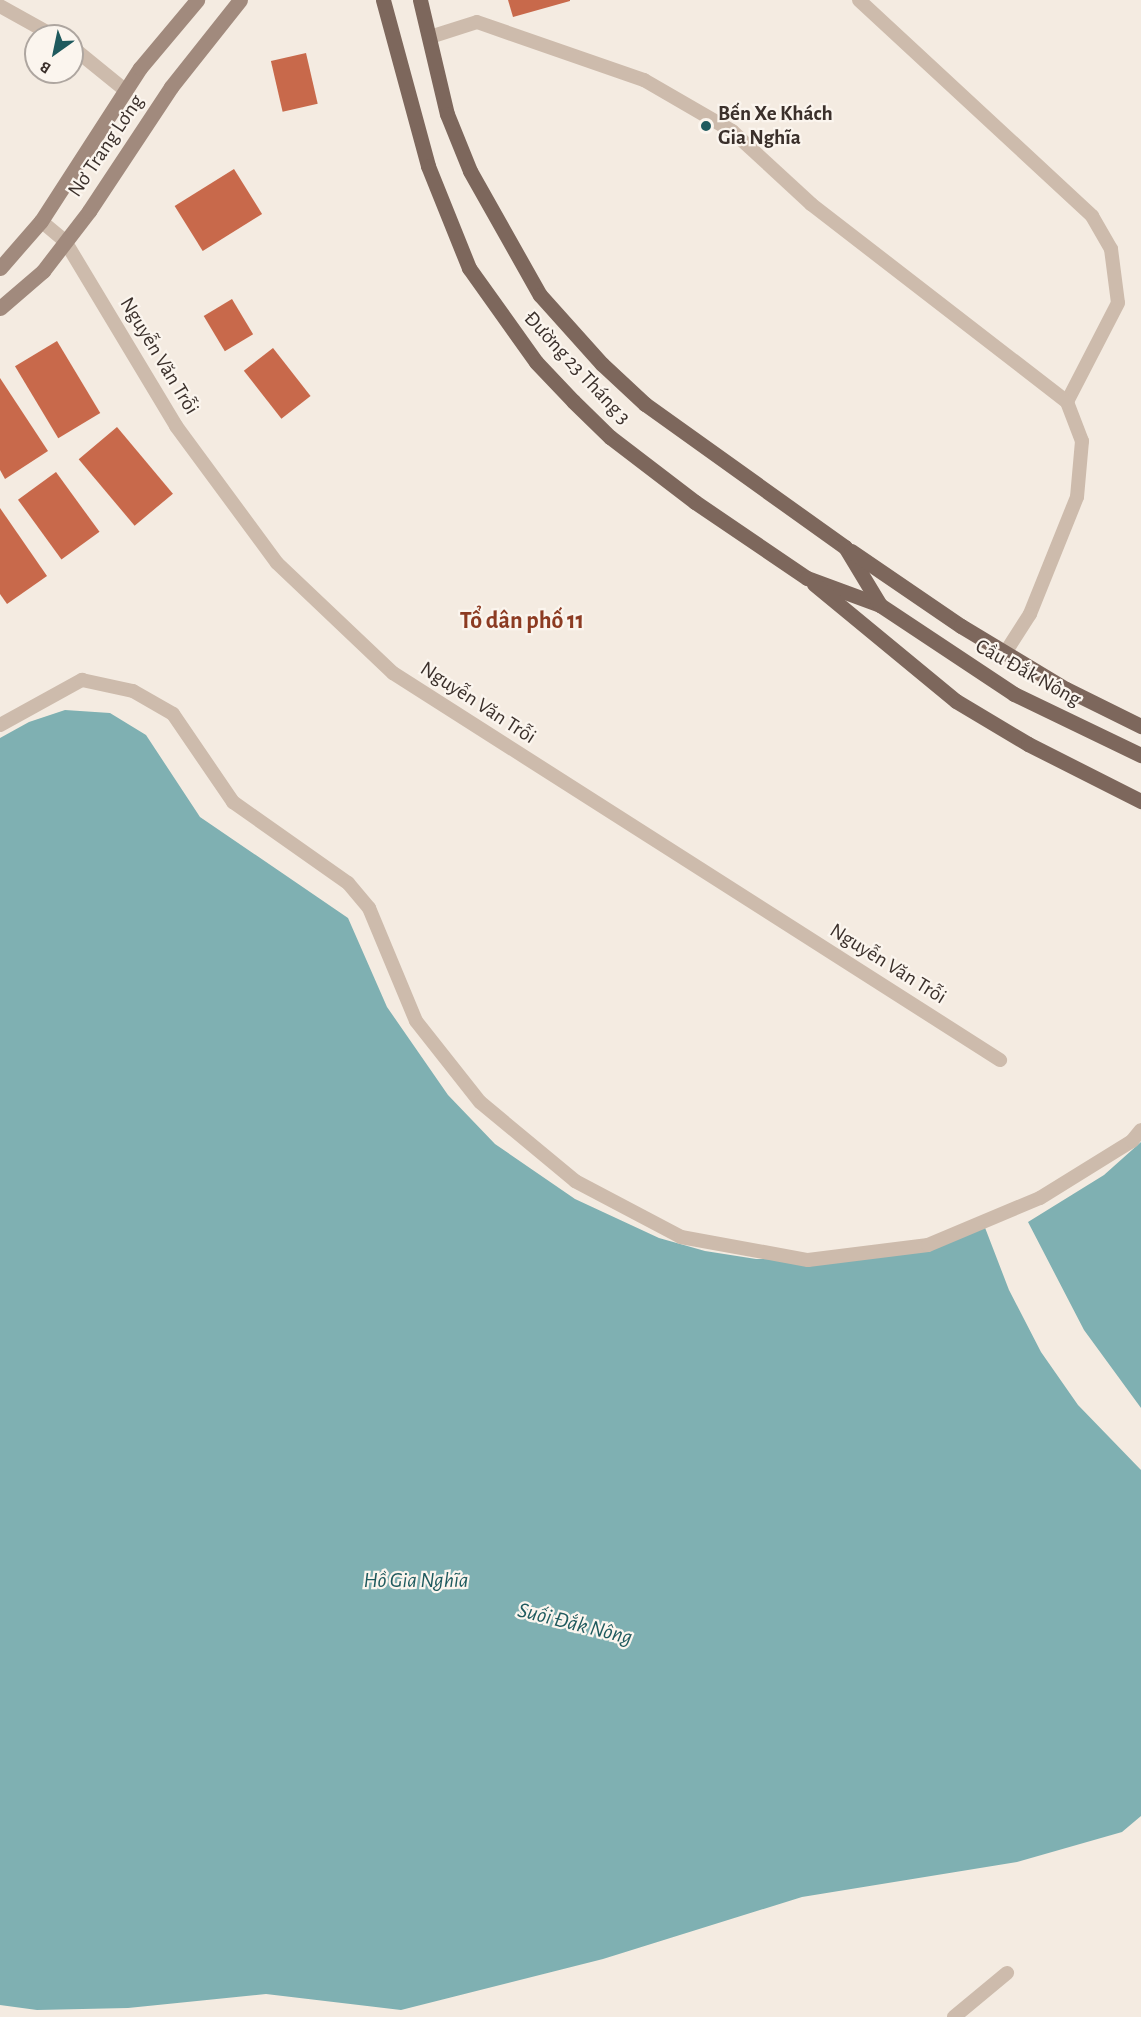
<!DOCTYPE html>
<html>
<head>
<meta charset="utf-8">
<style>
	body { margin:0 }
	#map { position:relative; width:1141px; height:2017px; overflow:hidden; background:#f4ebe1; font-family:"Alegreya Sans",sans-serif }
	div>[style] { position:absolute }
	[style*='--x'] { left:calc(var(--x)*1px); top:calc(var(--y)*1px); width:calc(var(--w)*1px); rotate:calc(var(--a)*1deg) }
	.water>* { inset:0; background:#7fb0b2 }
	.building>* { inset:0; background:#c8694b; transform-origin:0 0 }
	.street>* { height:14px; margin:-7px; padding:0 7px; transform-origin:7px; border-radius:7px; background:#cdbbac }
	.secondary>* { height:15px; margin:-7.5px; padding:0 7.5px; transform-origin:7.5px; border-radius:7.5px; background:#a18a7d }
	.primary>* { height:15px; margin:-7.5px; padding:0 7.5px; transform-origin:7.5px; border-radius:7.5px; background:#7d675c }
	.dots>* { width:16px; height:16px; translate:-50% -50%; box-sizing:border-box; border:3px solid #fbf5ee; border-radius:50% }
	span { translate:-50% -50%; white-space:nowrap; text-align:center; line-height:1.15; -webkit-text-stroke:4.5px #fbf5ee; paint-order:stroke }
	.poi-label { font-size:21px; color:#3b302b; font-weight:700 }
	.left { translate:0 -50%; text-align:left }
	.street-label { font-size:21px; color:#3b302b }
	.water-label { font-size:22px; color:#1f5a5e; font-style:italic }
	.quarter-label { font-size:24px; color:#8c3b22; font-weight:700 }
	.north { position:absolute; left:24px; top:24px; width:60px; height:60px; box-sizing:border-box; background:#fbf5ee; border:2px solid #aea6a0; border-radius:50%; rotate:213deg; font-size:16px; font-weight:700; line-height:24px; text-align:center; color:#3b302b }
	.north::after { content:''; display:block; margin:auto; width:21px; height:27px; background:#1f5a5e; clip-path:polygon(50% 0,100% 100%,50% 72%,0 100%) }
</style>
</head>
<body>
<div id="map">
	<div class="water">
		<div style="clip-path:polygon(65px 710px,110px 713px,146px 735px,200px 817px,348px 918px,387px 1007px,448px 1095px,495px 1144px,575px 1199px,659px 1238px,705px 1251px,756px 1259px,823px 1260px,886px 1252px,984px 1225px,1009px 1290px,1041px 1352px,1078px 1405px,1141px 1470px,1141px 1816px,1122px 1832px,1017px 1862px,802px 1897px,603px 1959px,401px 2010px,266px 1994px,128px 2008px,37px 2010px,0 2005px,0 738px,29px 722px)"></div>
		<div style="clip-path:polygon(1141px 1142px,1141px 1408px,1084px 1330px,1028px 1222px,1104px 1175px)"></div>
	</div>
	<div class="building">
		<div style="clip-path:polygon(508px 0,570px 0,570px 1px,513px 17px)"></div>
		<div style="left:306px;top:53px;width:52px;height:36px;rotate:77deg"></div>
		<div style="left:234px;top:169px;width:53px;height:70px;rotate:58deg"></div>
		<div style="left:232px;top:299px;width:41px;height:33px;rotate:59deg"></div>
		<div style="left:57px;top:341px;width:84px;height:49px;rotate:59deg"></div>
		<div style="left:273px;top:348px;width:61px;height:37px;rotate:52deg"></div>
		<div style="clip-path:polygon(0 378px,48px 451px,5px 479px,0 470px)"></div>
		<div style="left:117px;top:427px;width:87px;height:50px;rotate:50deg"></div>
		<div style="left:56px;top:472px;width:74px;height:47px;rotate:54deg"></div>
		<div style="clip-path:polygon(0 508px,47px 576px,7px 604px,0 594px)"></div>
	</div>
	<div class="street">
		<div style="--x:859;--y:0;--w:318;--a:42.8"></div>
		<div style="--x:1092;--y:216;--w:38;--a:60"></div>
		<div style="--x:1111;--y:249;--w:54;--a:82.6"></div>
		<div style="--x:1118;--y:303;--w:111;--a:117.3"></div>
		<div style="--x:0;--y:6;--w:62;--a:29.1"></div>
		<div style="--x:430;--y:37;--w:49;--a:-17.7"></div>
		<div style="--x:477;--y:22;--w:177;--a:19.2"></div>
		<div style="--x:644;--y:80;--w:102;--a:30.1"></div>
		<div style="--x:732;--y:131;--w:108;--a:42.7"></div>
		<div style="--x:811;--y:204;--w:324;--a:37.7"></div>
		<div style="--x:1067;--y:402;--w:42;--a:69"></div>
		<div style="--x:1082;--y:441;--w:56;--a:95.1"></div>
		<div style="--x:1077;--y:497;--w:126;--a:111.9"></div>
		<div style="--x:1030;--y:614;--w:46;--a:122.7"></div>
		<div style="--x:72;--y:47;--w:68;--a:39.1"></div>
		<div style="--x:41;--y:221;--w:31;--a:40"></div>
		<div style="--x:65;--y:241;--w:216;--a:59"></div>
		<div style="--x:176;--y:426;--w:170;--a:53.6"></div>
		<div style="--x:277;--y:563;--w:160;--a:43.5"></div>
		<div style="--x:393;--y:673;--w:720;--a:32.52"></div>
		<div style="--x:0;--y:725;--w:94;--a:-28.8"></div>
		<div style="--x:82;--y:680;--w:52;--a:12.2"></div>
		<div style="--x:133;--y:691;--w:46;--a:29.9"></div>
		<div style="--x:173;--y:714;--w:107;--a:55.7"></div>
		<div style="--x:233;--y:802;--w:141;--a:35.2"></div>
		<div style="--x:348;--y:883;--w:33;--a:50"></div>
		<div style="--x:369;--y:908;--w:122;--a:67.4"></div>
		<div style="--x:416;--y:1021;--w:103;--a:51.7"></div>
		<div style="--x:480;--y:1102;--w:124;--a:39.7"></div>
		<div style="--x:575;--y:1181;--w:120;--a:27.8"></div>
		<div style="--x:681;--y:1237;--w:129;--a:10.3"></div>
		<div style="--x:808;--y:1260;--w:121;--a:-7.1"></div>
		<div style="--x:928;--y:1245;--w:121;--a:-22.8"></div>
		<div style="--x:1040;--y:1198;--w:108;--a:-31.8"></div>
		<div style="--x:1132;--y:1141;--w:14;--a:-51"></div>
		<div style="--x:954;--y:2017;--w:69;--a:-39.7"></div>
	</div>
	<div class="secondary">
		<div style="--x:0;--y:268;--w:62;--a:-48.9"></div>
		<div style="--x:41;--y:221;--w:182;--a:-57.1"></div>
		<div style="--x:140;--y:68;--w:89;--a:-50"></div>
		<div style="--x:0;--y:308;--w:57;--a:-40.7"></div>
		<div style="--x:43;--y:271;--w:76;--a:-52.5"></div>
		<div style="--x:89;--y:211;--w:149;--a:-56.5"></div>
		<div style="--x:171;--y:87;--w:111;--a:-51.6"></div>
	</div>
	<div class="primary">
		<div style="--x:383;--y:0;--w:172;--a:74.8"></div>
		<div style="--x:428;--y:166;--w:110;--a:68.1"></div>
		<div style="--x:469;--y:268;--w:115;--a:54.5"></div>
		<div style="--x:536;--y:362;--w:54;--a:46.5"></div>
		<div style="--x:573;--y:401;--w:52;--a:44.2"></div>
		<div style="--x:610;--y:437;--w:107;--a:37.4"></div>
		<div style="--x:695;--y:502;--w:135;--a:34.2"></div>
		<div style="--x:807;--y:578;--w:78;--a:20.3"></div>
		<div style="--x:880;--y:605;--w:161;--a:33.6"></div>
		<div style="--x:1014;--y:694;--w:141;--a:25.7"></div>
		<div style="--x:420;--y:0;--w:117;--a:76.7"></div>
		<div style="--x:447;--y:114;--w:61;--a:68"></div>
		<div style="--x:470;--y:171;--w:142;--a:60.6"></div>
		<div style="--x:540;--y:295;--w:93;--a:48.1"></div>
		<div style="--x:602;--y:364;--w:59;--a:42.9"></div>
		<div style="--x:645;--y:404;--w:246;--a:35.6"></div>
		<div style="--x:845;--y:547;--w:68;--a:58.9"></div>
		<div style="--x:851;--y:551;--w:133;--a:34.3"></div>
		<div style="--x:961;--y:626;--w:122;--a:31"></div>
		<div style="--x:1066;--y:689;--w:84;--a:26.3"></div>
		<div style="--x:814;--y:584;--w:184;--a:39.5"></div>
		<div style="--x:956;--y:701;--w:84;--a:30.8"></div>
		<div style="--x:1028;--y:744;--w:127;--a:26.8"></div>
	</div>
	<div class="dots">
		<div style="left:706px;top:126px;background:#1f5a5e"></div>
	</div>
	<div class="poi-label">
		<span class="left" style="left:718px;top:126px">Bến Xe Khách<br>Gia Nghĩa</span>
	</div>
	<div class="street-label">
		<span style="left:106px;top:146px;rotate:-56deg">Nơ Trang Lơng</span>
		<span style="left:159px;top:356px;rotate:59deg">Nguyễn Văn Trỗi</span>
		<span style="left:577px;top:368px;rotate:47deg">Đường 23 Tháng 3</span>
		<span style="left:1028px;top:673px;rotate:29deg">Cầu Đắk Nông</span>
		<span style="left:478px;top:703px;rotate:33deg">Nguyễn Văn Trỗi</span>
		<span style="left:888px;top:964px;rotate:32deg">Nguyễn Văn Trỗi</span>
	</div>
	<div class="water-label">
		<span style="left:416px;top:1581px">Hồ Gia Nghĩa</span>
		<span style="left:575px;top:1624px;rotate:14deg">Suối Đắk Nông</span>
	</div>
	<div class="quarter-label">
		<span style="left:522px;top:622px">Tổ dân phố 11</span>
	</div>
	<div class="north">B</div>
</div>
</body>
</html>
